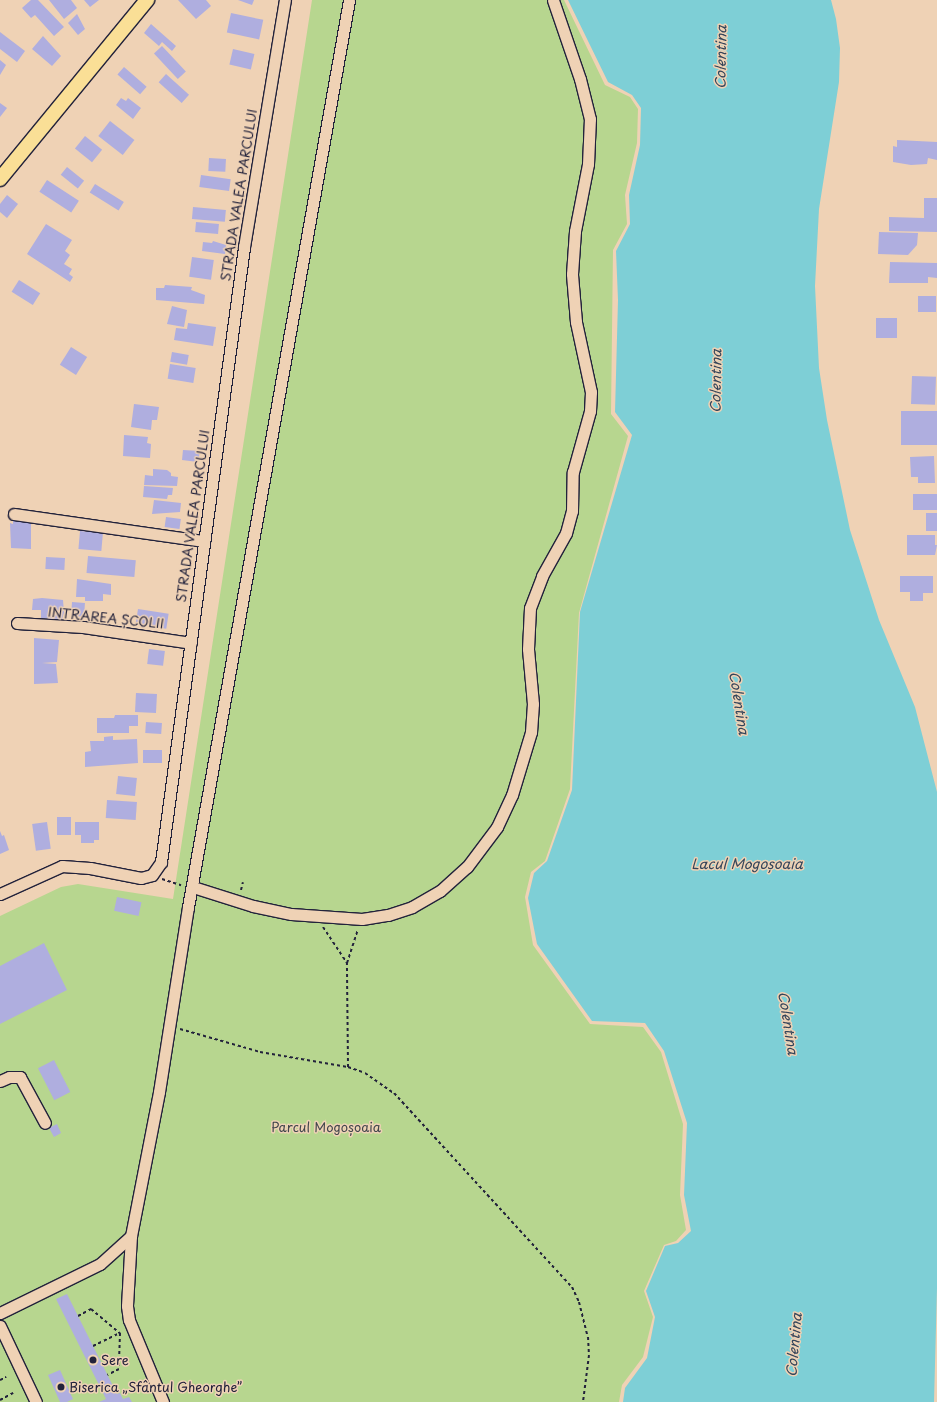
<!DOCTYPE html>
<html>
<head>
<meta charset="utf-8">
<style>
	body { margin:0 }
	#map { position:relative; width:937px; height:1402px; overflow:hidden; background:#efd2b5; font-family:"Playpen Sans",sans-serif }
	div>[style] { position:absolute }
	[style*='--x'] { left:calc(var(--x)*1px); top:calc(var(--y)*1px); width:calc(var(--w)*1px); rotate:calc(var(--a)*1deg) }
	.green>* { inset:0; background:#b7d68f }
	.water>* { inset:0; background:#7ecfd6 }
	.building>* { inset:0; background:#afaedf; transform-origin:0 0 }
	.path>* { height:2px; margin-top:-1px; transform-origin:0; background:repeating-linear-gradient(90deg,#22223b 0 3px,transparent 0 6px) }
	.roads { filter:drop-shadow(1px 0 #22223b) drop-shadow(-1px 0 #22223b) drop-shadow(0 1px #22223b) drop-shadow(0 -1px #22223b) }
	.minor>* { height:11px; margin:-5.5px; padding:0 5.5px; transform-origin:5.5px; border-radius:5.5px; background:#efd2b5 }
	.major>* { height:14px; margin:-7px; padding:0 7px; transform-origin:7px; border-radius:7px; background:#fadf96 }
	.dots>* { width:11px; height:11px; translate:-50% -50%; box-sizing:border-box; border:2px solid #efd2b5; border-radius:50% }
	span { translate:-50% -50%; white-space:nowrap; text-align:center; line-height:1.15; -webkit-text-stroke:3px #efd2b5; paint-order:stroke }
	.street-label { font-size:13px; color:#22223b }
	.park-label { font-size:13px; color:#40464c }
	.poi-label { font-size:13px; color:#22223b }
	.left { translate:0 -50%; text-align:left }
	.water-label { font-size:14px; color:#34455a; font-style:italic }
</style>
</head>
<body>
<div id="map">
	<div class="green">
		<div style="clip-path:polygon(312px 0,564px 0,605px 85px,630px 97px,638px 109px,637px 143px,625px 195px,627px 224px,613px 250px,611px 414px,628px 436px,579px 613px,570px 789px,545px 861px,531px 872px,525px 897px,533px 945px,590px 1024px,643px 1027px,661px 1052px,683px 1124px,680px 1195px,686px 1230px,676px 1241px,664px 1245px,644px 1291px,653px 1317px,643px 1357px,622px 1385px,619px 1402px,0 1402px,0 916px,61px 887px,78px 884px,173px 899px)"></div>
	</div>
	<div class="water">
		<div style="clip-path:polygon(568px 0,831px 0,836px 19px,840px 48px,839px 82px,819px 209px,815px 286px,819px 368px,827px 420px,850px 530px,879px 620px,915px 707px,937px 792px,937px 1288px,934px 1402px,623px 1402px,625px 1388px,647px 1358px,655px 1317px,646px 1291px,665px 1246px,678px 1243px,691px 1231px,684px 1195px,687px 1123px,664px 1051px,645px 1023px,592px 1021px,537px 944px,528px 898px,534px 873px,547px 861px,572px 790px,580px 612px,632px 435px,615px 412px,618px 300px,616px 251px,630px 224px,629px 195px,640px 145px,641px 108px,632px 95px,608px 82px)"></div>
	</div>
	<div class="building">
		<div style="clip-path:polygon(31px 0,38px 0,64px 27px,54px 36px,35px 15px,31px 18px,22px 8px)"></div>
		<div style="clip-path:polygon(49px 0,71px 0,77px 8px,64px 19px)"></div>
		<div style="clip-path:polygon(84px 0,99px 0,90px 7px)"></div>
		<div style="clip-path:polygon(178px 0,206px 0,211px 6px,196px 19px)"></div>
		<div style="clip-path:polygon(238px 0,254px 0,252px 5px)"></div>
		<div style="left:231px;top:13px;width:33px;height:20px;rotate:12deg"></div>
		<div style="clip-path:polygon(77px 14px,85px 29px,78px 35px,68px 23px)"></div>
		<div style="clip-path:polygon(151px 24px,176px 46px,172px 51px,162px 42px,159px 46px,144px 33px)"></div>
		<div style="clip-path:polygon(0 32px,25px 51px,17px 62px,0 49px)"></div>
		<div style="clip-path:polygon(43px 36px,61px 56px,52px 66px,32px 49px)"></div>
		<div style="left:162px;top:46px;width:35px;height:11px;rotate:47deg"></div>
		<div style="left:233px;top:49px;width:22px;height:16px;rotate:13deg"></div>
		<div style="clip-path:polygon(0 60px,6px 65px,0 75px)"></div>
		<div style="left:124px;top:67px;width:30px;height:10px;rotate:41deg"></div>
		<div style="left:166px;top:74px;width:31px;height:11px;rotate:42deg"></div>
		<div style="clip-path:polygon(121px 98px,126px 101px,128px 98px,141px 108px,133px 119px,116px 105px)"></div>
		<div style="clip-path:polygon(0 103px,7px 108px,0 117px)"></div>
		<div style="left:110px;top:121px;width:31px;height:19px;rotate:38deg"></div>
		<div style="left:85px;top:136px;width:22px;height:16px;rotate:39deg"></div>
		<div style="clip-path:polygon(897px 140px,937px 142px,937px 160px,928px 158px,927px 164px,911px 165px,893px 162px,893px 146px,897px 147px)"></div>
		<div style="left:209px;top:158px;width:17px;height:13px;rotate:3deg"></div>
		<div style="left:67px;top:167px;width:22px;height:10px;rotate:39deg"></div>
		<div style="left:201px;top:175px;width:30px;height:12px;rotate:8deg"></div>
		<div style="left:47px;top:180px;width:38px;height:14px;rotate:33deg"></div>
		<div style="left:95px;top:184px;width:34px;height:10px;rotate:32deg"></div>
		<div style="clip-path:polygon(7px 195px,18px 204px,7px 218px,0 212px,0 204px)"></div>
		<div style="clip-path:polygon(924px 198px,937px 198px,937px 232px,889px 231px,889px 217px,924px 218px)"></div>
		<div style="left:193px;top:207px;width:33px;height:12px;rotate:5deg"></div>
		<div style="left:196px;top:222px;width:23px;height:10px;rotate:5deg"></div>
		<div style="clip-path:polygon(46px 224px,72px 240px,65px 251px,70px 255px,64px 264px,72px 269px,69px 274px,73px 277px,70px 282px,27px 254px)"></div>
		<div style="clip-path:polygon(879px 232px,918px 233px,917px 245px,908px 255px,878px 254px)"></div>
		<div style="clip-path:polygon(213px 241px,226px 245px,225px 254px,202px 251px,203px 242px,212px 243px)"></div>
		<div style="left:192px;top:257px;width:22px;height:20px;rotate:8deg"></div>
		<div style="clip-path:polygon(890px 262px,937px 263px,937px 278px,928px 277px,928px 283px,889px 283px)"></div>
		<div style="left:19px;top:280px;width:25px;height:14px;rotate:32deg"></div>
		<div style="clip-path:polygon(165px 285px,192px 287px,191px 290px,205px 295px,204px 304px,156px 300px,156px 288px,164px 288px)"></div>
		<div style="left:918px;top:296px;width:18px;height:16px"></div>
		<div style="clip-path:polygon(172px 306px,187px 310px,184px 327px,167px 324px)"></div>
		<div style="left:876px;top:318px;width:21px;height:20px"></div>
		<div style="clip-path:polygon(188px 323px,216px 327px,213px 346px,174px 340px,176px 328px,187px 329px)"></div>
		<div style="left:71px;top:347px;width:19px;height:21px;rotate:32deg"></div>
		<div style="left:172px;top:352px;width:17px;height:10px;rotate:10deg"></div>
		<div style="left:170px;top:364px;width:26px;height:15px;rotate:9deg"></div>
		<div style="left:912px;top:376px;width:24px;height:28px;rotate:2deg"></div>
		<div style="clip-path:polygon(134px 404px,159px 407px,157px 420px,152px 420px,151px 430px,131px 427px)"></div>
		<div style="left:901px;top:411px;width:36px;height:34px"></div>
		<div style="clip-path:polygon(124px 435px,148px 437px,147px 443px,151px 444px,150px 458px,123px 456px)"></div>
		<div style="clip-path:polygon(183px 450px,200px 451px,198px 462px,182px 460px)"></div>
		<div style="clip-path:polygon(934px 456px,935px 483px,918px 483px,918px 477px,911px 477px,910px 457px)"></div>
		<div style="clip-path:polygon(153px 469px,167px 470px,171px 473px,171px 476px,178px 477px,177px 486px,144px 485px,145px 475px,153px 476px)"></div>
		<div style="clip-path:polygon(144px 486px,173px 488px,172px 495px,168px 495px,167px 499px,143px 497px)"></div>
		<div style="left:913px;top:494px;width:24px;height:16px"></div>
		<div style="clip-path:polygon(154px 500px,181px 503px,180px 512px,152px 514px)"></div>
		<div style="left:926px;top:513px;width:11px;height:18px"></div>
		<div style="left:166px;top:517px;width:15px;height:10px;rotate:8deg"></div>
		<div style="clip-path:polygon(13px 518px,31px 522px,31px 549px,11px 548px,10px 523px,13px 524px)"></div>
		<div style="left:80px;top:531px;width:23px;height:18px;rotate:5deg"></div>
		<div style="clip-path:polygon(907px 535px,935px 535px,935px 545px,937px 545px,935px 555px,907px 555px)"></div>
		<div style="left:88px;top:556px;width:48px;height:17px;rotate:5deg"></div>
		<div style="left:46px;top:557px;width:19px;height:12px;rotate:3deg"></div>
		<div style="clip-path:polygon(900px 576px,933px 576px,933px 593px,923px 593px,923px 601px,910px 601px,910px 592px,900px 592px)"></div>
		<div style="clip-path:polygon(77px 579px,111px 584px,111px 595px,103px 594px,103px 601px,85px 601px,85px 597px,76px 597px)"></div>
		<div style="clip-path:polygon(42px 598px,63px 600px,64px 613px,62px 619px,41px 618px,41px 610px,32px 610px,33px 599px)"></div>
		<div style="left:72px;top:602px;width:13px;height:14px;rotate:4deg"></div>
		<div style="left:138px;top:609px;width:31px;height:15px;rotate:9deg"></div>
		<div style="clip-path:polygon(34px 638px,59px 640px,57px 662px,42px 663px,56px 664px,58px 683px,34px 684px)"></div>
		<div style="left:149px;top:649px;width:16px;height:15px;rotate:7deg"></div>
		<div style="left:136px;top:693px;width:21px;height:19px;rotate:3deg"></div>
		<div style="clip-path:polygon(115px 715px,138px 715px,138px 726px,129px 726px,129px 733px,97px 733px,97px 718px,114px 718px)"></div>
		<div style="left:146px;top:722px;width:16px;height:11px;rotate:4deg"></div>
		<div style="clip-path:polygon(113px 736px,113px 740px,137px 739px,138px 763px,85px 767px,85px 752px,91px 751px,90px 741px,104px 741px,104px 737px)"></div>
		<div style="left:143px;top:750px;width:19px;height:13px"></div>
		<div style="left:118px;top:776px;width:19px;height:18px;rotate:6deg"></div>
		<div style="left:107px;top:800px;width:30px;height:18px;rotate:4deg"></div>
		<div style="left:57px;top:817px;width:14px;height:18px"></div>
		<div style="left:47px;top:822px;width:27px;height:15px;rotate:82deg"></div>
		<div style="clip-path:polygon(75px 822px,99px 822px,99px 840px,94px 840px,94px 843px,81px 843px,81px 835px,75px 835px)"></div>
		<div style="clip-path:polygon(0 831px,2px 836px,4px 835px,9px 850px,0 854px)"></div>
		<div style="left:117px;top:897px;width:25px;height:14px;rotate:12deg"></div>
		<div style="clip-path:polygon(44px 943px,67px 990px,0 1024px,0 966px)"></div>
		<div style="left:54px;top:1060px;width:36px;height:18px;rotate:63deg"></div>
		<div style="clip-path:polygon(57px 1124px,61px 1133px,54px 1137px,49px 1128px)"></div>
		<div style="clip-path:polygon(67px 1294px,117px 1394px,120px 1393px,123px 1399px,129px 1397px,132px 1402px,99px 1402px,106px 1399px,56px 1299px)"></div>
		<div style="clip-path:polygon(60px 1370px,73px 1399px,67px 1402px,60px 1402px,48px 1375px)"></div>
	</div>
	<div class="path">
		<div style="--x:162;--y:879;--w:20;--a:18"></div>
		<div style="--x:241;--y:890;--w:8;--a:-76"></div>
		<div style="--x:323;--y:927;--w:43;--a:56.3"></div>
		<div style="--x:180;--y:1029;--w:83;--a:16"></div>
		<div style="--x:260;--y:1052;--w:89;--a:9.7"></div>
		<div style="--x:348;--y:1067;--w:18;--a:19"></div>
		<div style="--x:365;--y:1073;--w:35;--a:35"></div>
		<div style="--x:394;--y:1093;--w:263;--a:47.5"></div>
		<div style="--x:572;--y:1287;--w:17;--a:65"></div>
		<div style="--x:579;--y:1302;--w:36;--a:76"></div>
		<div style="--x:588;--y:1337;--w:18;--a:87"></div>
		<div style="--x:589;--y:1355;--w:47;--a:97.3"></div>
		<div style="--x:348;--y:1067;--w:104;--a:-90.6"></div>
		<div style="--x:347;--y:963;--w:35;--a:-72"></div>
		<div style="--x:78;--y:1316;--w:15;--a:-28"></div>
		<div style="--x:91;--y:1309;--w:38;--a:40"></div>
		<div style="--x:120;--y:1333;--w:36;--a:92"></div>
		<div style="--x:119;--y:1369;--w:13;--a:153"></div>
		<div style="--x:93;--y:1346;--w:30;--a:-26"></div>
		<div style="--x:0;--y:1380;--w:7;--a:-27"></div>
		<div style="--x:0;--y:1400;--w:15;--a:-28"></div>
	</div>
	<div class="roads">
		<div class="minor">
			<div style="--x:14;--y:514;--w:192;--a:8.1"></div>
			<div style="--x:17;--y:623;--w:66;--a:3.5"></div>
			<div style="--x:83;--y:627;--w:109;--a:8.4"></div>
			<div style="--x:193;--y:887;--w:63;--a:17.6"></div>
			<div style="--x:253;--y:906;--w:39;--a:12"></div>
			<div style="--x:291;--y:914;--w:71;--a:4"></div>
			<div style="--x:362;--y:919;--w:26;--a:-9"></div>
			<div style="--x:388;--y:915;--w:25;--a:-18"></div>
			<div style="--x:412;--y:907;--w:32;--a:-30"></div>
			<div style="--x:440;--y:891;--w:36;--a:-42"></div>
			<div style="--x:467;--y:867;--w:50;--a:-53.1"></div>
			<div style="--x:497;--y:827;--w:35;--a:-65"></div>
			<div style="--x:512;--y:795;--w:66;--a:-73.2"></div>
			<div style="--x:531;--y:732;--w:28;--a:-86"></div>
			<div style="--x:533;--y:704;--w:55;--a:-95.2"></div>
			<div style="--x:528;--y:649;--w:41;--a:-87.2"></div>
			<div style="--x:530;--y:608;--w:34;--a:-69"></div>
			<div style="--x:542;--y:576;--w:49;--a:-60.8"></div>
			<div style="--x:566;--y:533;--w:23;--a:-75"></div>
			<div style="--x:572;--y:511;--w:39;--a:-89"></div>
			<div style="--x:573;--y:472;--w:63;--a:-74.4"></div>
			<div style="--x:590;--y:411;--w:19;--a:-87"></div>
			<div style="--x:591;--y:392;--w:72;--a:-102.1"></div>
			<div style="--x:576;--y:322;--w:48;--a:-94.8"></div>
			<div style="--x:572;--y:274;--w:43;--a:-86"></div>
			<div style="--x:575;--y:231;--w:68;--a:-79"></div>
			<div style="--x:588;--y:164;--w:45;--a:-87.5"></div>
			<div style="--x:590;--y:119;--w:41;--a:-104"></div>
			<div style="--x:580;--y:79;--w:83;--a:-108.9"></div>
			<div style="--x:0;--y:894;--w:68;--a:-24.3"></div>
			<div style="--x:62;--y:866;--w:28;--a:4"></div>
			<div style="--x:90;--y:868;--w:52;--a:11.1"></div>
			<div style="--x:141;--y:878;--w:11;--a:-15"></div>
			<div style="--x:152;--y:875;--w:16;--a:-55"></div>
			<div style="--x:161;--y:862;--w:621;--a:-82.31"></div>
			<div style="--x:244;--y:247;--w:250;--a:-80.6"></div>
			<div style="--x:0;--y:1081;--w:10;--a:-24"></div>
			<div style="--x:9;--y:1077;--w:11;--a:0"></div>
			<div style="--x:20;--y:1077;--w:52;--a:61.5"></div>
			<div style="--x:131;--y:1236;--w:70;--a:93.3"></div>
			<div style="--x:127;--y:1306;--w:14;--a:82"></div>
			<div style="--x:129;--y:1320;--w:89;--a:67.5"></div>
			<div style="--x:0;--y:1313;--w:111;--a:-26.1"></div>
			<div style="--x:100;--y:1264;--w:42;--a:-42.1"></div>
			<div style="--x:131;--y:1236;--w:147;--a:-79"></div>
			<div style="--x:159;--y:1092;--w:187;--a:-81.1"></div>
			<div style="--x:188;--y:907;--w:921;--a:-79.93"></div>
			<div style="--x:0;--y:1326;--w:84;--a:64.7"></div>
		</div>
		<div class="major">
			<div style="--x:0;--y:179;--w:232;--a:-50.6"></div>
		</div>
	</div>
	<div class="dots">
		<div style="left:93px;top:1360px;background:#22223b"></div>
		<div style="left:61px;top:1387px;background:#22223b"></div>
	</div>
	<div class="street-label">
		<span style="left:239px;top:195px;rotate:-81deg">STRADA VALEA PARCULUI</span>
		<span style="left:193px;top:516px;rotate:-82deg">STRADA VALEA PARCULUI</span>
		<span style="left:106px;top:618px;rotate:6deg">INTRAREA ȘCOLII</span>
	</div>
	<div class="park-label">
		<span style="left:326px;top:1127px">Parcul Mogoșoaia</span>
	</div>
	<div class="poi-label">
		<span class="left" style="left:101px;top:1360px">Sere</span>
		<span class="left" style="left:69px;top:1387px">Biserica „Sfântul Gheorghe”</span>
	</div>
	<div class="water-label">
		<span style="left:721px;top:57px;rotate:-89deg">Colentina</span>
		<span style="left:716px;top:381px;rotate:-89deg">Colentina</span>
		<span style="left:739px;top:703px;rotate:81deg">Colentina</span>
		<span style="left:747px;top:864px">Lacul Mogoșoaia</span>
		<span style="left:788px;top:1023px;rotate:81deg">Colentina</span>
		<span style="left:794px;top:1345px;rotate:-85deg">Colentina</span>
	</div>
</div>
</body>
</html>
